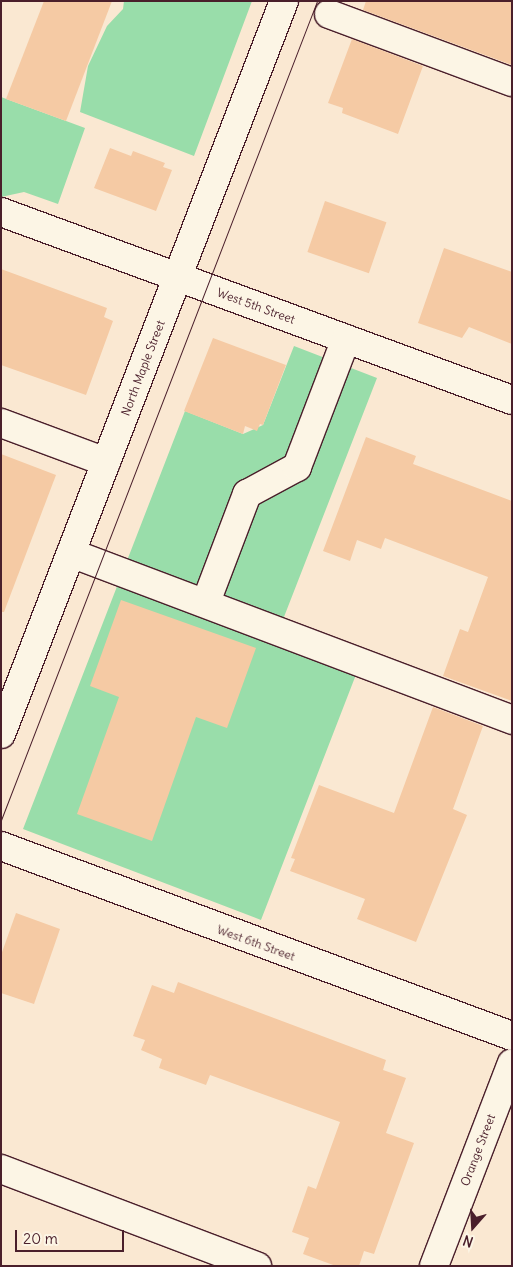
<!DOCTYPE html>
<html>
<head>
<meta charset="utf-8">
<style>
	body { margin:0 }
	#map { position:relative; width:513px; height:1267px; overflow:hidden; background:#fae8d2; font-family:Delius,sans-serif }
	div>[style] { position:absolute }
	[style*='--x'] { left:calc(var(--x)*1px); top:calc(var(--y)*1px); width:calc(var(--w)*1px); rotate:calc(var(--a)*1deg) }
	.green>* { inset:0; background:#9da }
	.building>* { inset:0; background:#f5caa4; transform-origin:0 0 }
	.roads { filter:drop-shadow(1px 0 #4a1f2b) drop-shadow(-1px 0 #4a1f2b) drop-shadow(0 1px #4a1f2b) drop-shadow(0 -1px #4a1f2b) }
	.minor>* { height:28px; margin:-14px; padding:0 14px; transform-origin:14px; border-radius:14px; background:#fcf5e5 }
	.tram>* { height:1px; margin:-0.5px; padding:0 0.5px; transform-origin:0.5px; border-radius:0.5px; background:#4a1f2b }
	span { translate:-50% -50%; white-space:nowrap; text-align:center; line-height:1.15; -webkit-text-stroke:4.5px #fcf5e5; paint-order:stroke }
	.street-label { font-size:12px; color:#4a1f2b }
	.frame { position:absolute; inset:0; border:2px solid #4a1f2b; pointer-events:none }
	.north { position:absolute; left:448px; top:1202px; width:50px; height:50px; -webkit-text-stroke:4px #fcf5e5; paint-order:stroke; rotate:199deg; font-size:14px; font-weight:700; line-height:20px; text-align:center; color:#4a1f2b }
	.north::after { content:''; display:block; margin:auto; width:18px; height:22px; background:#4a1f2b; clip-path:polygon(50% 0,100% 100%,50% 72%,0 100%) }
	.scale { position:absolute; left:15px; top:1230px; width:109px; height:22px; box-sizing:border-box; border:2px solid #4a1f2b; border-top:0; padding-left:6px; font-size:15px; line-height:18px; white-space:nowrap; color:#4a1f2b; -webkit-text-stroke:4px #fcf5e5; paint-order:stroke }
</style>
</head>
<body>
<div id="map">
	<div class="green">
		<div style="clip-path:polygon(124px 1px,252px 1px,194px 156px,80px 112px,88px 66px,107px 26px,123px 9px)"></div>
		<div style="clip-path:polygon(1px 97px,85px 128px,58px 204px,24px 192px,1px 197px)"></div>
		<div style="clip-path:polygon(294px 346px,377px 378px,275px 640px,357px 672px,261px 920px,23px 829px,185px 411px,243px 434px,263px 425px)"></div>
	</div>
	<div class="building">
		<div style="clip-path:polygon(44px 1px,112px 1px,66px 121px,6px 99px)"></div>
		<div style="clip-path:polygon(366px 1px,512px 1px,512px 65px,363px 10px)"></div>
		<div style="clip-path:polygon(352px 39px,423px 66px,398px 134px,342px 113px,343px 108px,328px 103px)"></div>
		<div style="clip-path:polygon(110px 148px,131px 156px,133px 151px,165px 163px,163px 167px,172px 170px,156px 211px,94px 188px)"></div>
		<div style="left:325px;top:201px;width:65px;height:54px;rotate:19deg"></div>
		<div style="clip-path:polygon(444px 248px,512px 272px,512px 344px,469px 327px,462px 338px,418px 323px)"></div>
		<div style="clip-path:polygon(1px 269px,107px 308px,104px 317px,113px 321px,86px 395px,1px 365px)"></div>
		<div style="clip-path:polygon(213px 338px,286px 365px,263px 425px,260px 424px,257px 431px,245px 426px,243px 434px,184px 411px)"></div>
		<div style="clip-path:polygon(366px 437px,416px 456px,413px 464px,512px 501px,512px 701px,443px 676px,460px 629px,468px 632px,488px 577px,385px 538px,381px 549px,357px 540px,350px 561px,323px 551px)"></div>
		<div style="clip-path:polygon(1px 454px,56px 475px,4px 612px,1px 612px)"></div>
		<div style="clip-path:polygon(121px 600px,256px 648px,227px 728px,196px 717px,152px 841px,77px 814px,119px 697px,90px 686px)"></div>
		<div style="clip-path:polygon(433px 707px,483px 726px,453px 809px,467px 815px,416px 942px,357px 919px,365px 899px,290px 871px,295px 859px,291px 858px,319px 785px,394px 813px)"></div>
		<div style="clip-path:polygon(16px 913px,60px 929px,34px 1004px,1px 993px,1px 955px)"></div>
		<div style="clip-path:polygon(178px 982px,386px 1060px,383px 1070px,406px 1078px,386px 1133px,414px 1143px,374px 1254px,364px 1251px,359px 1266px,336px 1266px,303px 1254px,309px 1238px,292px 1232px,308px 1186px,316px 1189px,340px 1122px,210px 1075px,206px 1085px,159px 1068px,162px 1059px,141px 1050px,145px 1040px,133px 1036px,152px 985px,174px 993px)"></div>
	</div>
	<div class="roads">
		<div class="minor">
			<div style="--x:329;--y:14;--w:195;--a:20.4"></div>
			<div style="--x:1;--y:212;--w:544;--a:20.2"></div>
			<div style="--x:1;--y:423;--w:112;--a:20.4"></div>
			<div style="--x:71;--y:553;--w:472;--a:20.7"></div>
			<div style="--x:206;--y:602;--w:116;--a:-69.2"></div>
			<div style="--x:247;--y:494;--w:57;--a:-28.4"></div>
			<div style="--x:297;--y:467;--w:137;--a:-69.1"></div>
			<div style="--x:1;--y:734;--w:786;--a:-68.89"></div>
			<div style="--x:1;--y:846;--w:545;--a:20.4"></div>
			<div style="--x:1;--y:1169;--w:274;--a:20.8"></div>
			<div style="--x:434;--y:1266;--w:217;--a:-69"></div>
		</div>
	</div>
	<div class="tram">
		<div style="--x:1;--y:820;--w:878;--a:-68.9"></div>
	</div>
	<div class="street-label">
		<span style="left:256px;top:306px;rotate:20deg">West 5th Street</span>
		<span style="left:143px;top:368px;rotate:-69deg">North Maple Street</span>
		<span style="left:256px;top:943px;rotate:20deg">West 6th Street</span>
		<span style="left:478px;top:1150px;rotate:-69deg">Orange Street</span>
	</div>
	<div class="frame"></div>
	<div class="north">N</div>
	<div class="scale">20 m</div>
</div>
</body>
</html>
